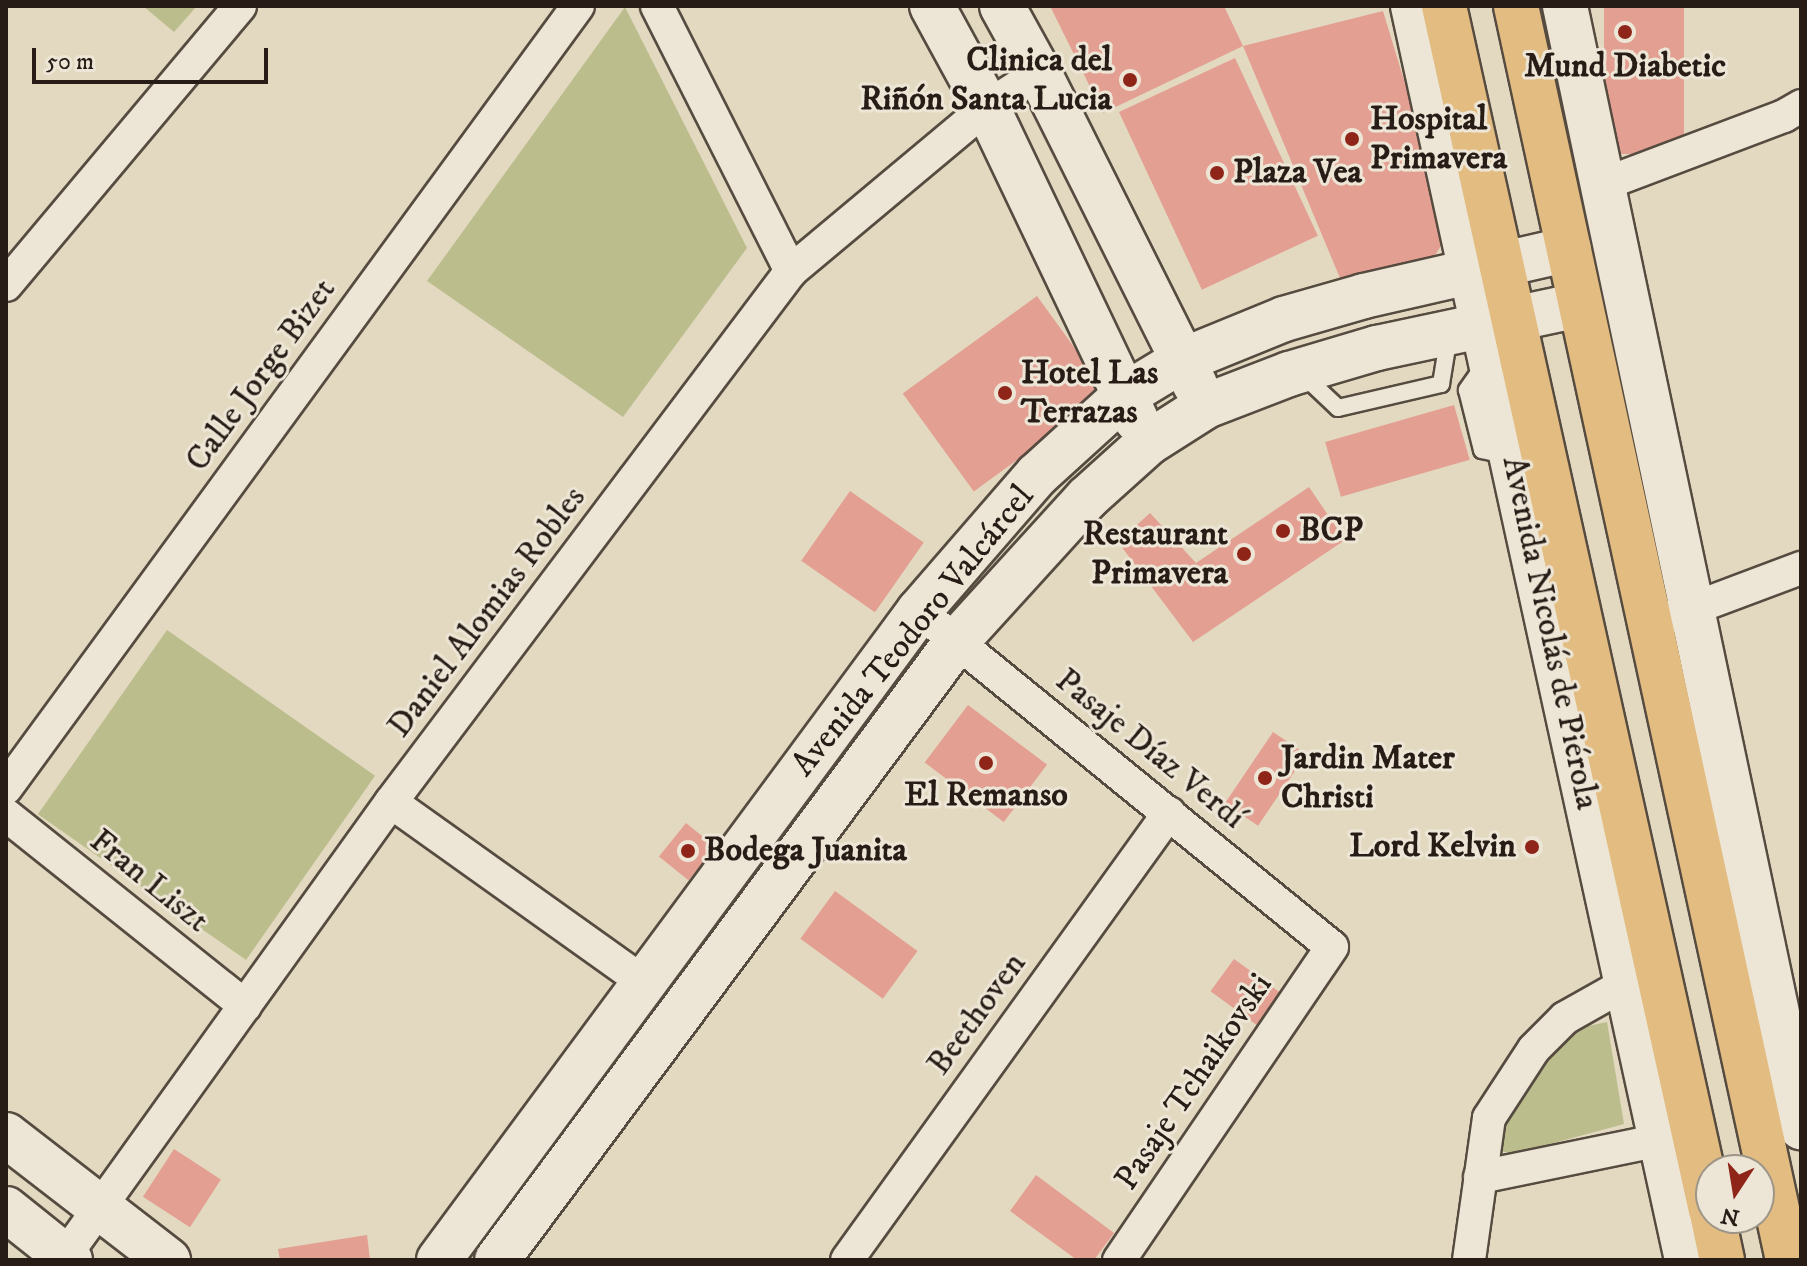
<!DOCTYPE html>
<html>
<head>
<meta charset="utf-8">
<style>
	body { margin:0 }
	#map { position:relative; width:1807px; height:1266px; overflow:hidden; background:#e3d9c0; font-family:"IM FELL DW Pica",serif }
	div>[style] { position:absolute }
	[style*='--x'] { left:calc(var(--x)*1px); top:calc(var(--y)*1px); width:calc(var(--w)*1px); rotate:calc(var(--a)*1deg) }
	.green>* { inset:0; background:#bbbd8d; transform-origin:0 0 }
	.building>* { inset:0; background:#e39f91; transform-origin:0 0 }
	.roads { filter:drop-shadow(2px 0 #564b40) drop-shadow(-2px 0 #564b40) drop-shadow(0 2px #564b40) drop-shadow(0 -2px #564b40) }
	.lane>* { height:16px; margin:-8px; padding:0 8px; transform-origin:8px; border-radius:8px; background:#ede6d6 }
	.street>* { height:32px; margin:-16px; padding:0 16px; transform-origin:16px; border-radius:16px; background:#ede6d6 }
	.secondary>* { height:44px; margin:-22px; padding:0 22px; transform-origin:22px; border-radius:22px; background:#ede6d6 }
	.highway>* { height:44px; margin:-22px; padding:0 22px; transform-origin:22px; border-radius:22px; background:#e2bc80 }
	.dots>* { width:22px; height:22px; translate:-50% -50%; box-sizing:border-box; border:4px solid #ede6d6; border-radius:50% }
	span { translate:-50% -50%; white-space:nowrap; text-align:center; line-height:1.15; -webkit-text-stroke:6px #ede6d6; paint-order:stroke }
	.poi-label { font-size:34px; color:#271c16; font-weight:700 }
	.right { translate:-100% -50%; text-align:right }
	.left { translate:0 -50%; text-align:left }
	.street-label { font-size:34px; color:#271c16 }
	.frame { position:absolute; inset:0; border:8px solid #271c16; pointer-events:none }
	.north { position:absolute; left:1695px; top:1154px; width:80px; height:80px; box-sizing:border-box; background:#ede6d6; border:2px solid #9e9589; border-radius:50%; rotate:192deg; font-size:22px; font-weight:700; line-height:32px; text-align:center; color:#271c16 }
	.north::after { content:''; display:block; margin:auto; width:28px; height:36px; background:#8f2418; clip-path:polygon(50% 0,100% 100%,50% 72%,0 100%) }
	.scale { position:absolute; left:32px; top:48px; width:236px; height:36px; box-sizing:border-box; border:4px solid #271c16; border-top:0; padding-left:10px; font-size:24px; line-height:28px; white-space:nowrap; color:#271c16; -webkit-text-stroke:6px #ede6d6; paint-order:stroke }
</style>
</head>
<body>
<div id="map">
	<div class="green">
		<div style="clip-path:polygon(143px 6px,197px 6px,174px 32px)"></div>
		<div style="clip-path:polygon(625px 7px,747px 248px,623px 417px,427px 281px)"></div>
		<div style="left:167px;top:630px;width:254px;height:225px;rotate:35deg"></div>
		<div style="clip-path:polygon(1607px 1022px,1624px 1124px,1517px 1153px,1504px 1152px,1493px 1138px,1523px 1081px,1569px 1030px)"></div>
	</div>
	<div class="building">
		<div style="clip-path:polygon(1050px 6px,1224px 6px,1243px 46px,1103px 113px)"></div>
		<div style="left:1604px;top:6px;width:80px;height:148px"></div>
		<div style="clip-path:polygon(1383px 11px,1450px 232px,1430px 263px,1345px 290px,1243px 46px)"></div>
		<div style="left:1235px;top:58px;width:196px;height:128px;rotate:65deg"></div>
		<div style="left:1037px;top:296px;width:121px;height:166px;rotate:54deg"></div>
		<div style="left:1454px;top:405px;width:57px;height:134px;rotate:74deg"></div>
		<div style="clip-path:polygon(1309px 487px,1345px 540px,1193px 642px,1118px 542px,1150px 513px,1196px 563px)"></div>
		<div style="left:850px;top:491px;width:90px;height:85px;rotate:35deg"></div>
		<div style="left:968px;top:705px;width:99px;height:72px;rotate:37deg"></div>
		<div style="left:1273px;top:732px;width:40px;height:86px;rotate:34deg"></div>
		<div style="left:686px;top:823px;width:38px;height:43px;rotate:39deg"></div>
		<div style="left:835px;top:891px;width:102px;height:59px;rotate:36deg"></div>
		<div style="left:1234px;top:959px;width:64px;height:40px;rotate:36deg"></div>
		<div style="left:174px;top:1149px;width:56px;height:57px;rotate:33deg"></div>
		<div style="clip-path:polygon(1036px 1175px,1114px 1233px,1094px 1260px,1077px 1260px,1010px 1211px)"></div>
		<div style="clip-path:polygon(367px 1235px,370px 1260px,280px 1260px,278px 1249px)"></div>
	</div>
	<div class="roads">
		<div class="lane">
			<div style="--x:1485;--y:364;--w:32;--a:125"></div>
			<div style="--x:1467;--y:390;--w:62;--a:76"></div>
			<div style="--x:1482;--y:450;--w:28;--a:13"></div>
			<div style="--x:1303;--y:375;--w:48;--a:43.3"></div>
			<div style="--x:1338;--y:408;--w:106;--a:-13.1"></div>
			<div style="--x:1441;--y:384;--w:50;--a:-80.7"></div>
		</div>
		<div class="street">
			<div style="--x:657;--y:6;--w:297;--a:63.2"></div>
			<div style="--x:1604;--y:184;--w:192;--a:-20.7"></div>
			<div style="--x:1784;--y:116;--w:20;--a:-30"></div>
			<div style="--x:6;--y:285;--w:364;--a:-50"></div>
			<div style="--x:919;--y:611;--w:532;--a:39.13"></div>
			<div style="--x:1332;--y:947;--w:379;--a:124.2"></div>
			<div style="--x:1673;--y:616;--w:137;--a:-20.6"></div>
			<div style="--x:6;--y:788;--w:969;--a:-53.82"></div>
			<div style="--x:391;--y:802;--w:310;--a:35.5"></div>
			<div style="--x:6;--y:815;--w:306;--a:38.6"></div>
			<div style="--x:1480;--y:1177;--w:185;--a:-11.6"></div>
			<div style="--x:62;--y:1260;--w:564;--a:-54.31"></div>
			<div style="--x:391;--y:802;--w:665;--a:-53.01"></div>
			<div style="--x:791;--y:271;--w:256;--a:-39.9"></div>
			<div style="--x:987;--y:107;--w:62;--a:-33.2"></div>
			<div style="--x:847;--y:1260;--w:551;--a:-54.23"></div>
			<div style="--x:1469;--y:1260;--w:143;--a:-82"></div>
			<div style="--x:1489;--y:1118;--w:82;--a:-56.9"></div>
			<div style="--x:1534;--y:1049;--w:44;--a:-45"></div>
			<div style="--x:1565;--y:1018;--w:71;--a:-29.4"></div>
		</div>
		<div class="secondary">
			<div style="--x:932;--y:6;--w:115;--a:61.4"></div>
			<div style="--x:987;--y:107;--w:346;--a:64.5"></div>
			<div style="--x:1002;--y:6;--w:77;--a:61.1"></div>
			<div style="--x:1039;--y:73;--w:349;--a:63.4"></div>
			<div style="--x:1413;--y:6;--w:1284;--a:77.67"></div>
			<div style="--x:1565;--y:6;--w:1146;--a:78.11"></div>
			<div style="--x:6;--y:1135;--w:205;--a:37.7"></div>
			<div style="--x:6;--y:1209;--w:82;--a:38.6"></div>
			<div style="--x:439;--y:1260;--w:807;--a:-53.51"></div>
			<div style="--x:919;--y:611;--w:180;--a:-49.1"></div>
			<div style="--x:1037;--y:475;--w:119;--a:-42.3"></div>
			<div style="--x:1125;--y:395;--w:66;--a:-31.3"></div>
			<div style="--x:1181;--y:361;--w:111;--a:-22.2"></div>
			<div style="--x:1284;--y:319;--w:83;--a:-16"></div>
			<div style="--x:1364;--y:296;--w:210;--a:-12.9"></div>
			<div style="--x:497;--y:1260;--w:770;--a:-53.4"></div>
			<div style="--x:956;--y:642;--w:195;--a:-47.7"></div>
			<div style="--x:1087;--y:498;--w:82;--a:-42"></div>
			<div style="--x:1148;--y:443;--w:69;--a:-32.5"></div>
			<div style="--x:1206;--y:406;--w:89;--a:-21.1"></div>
			<div style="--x:1289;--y:374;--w:92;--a:-16.5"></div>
			<div style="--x:1377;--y:348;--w:208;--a:-12"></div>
		</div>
		<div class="highway">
			<div style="--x:1444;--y:6;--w:1233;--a:77.5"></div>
			<div style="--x:1516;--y:6;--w:1283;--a:77.76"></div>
			<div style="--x:1713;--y:1218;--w:43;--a:77.9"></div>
		</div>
	</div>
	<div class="dots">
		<div style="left:1625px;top:32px;background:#8f2418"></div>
		<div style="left:1130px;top:80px;background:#8f2418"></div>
		<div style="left:1352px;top:139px;background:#8f2418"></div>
		<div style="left:1217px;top:173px;background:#8f2418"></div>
		<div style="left:1005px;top:393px;background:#8f2418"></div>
		<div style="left:1283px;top:531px;background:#8f2418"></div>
		<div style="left:1244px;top:554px;background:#8f2418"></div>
		<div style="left:986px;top:763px;background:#8f2418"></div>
		<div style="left:1265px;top:778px;background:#8f2418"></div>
		<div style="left:1532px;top:847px;background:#8f2418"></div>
		<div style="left:688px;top:851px;background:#8f2418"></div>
	</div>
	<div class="poi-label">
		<span class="right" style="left:1112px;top:80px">Clinica del<br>Riñón Santa Lucia</span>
		<span style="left:1625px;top:67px">Mund Diabetic</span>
		<span class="left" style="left:1370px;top:139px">Hospital<br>Primavera</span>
		<span class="left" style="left:1233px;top:173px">Plaza Vea</span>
		<span class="left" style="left:1021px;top:393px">Hotel Las<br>Terrazas</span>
		<span class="left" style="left:1299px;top:531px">BCP</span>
		<span class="right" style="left:1228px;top:554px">Restaurant<br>Primavera</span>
		<span class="left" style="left:1281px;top:778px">Jardin Mater<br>Christi</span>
		<span style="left:986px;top:796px">El Remanso</span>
		<span class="right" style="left:1516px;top:847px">Lord Kelvin</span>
		<span class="left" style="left:704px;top:851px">Bodega Juanita</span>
	</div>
	<div class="street-label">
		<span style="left:261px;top:375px;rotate:-54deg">Calle Jorge Bizet</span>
		<span style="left:487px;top:612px;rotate:-53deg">Daniel Alomias Robles</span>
		<span style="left:913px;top:631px;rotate:-51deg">Avenida Teodoro Valcárcel</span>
		<span style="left:1550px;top:633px;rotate:78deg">Avenida Nicolás de Piérola</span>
		<span style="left:1150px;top:749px;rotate:39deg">Pasaje Díaz Verdí</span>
		<span style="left:149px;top:881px;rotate:39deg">Fran Liszt</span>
		<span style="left:977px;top:1014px;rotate:-54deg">Beethoven</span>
		<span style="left:1194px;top:1082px;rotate:-56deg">Pasaje Tchaikovski</span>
	</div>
	<div class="frame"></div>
	<div class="north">N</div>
	<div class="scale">50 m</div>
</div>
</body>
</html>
